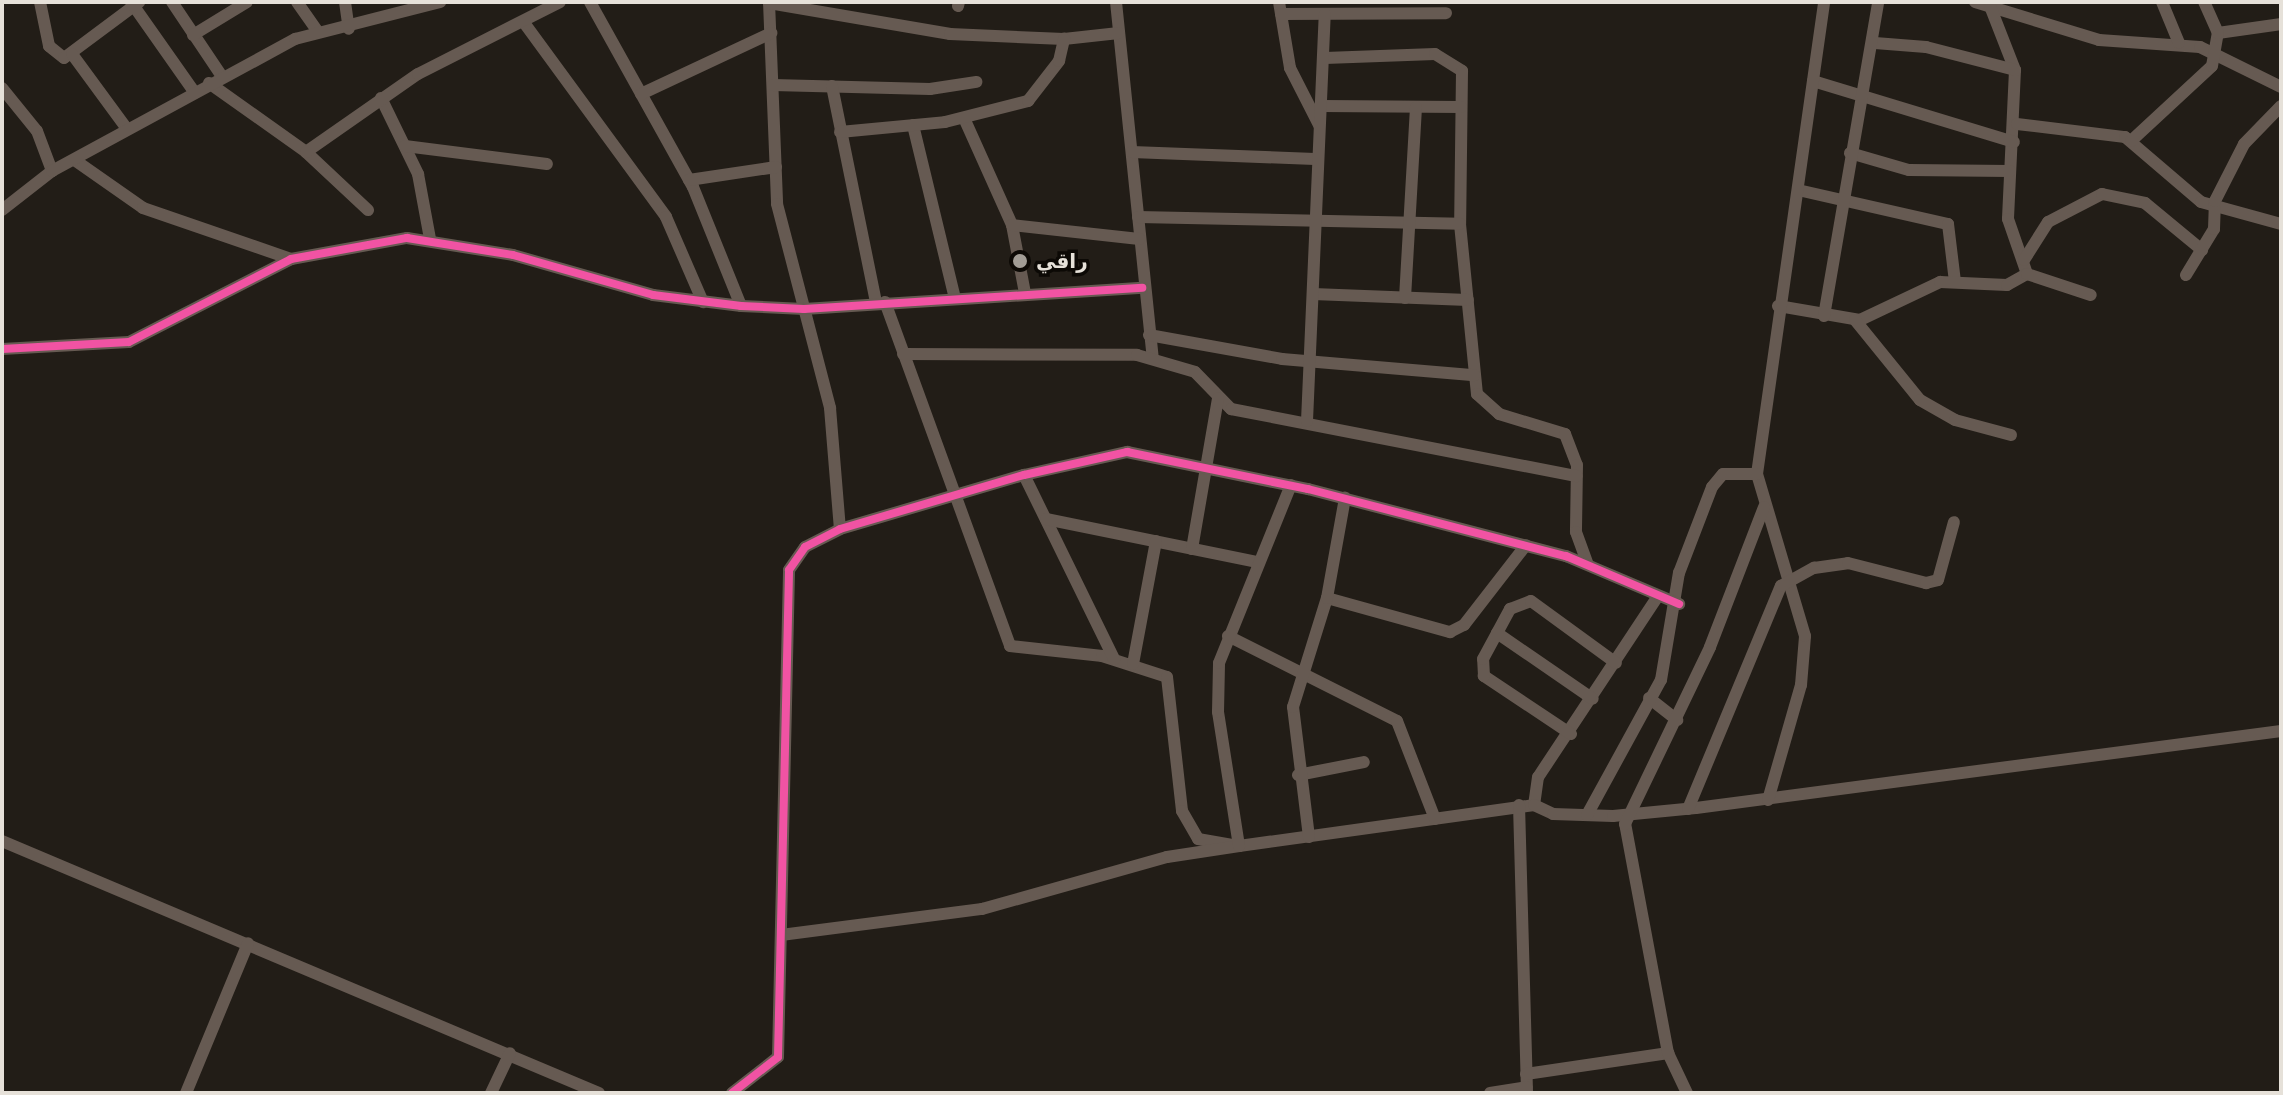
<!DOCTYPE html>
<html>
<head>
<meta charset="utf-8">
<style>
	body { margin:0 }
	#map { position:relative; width:2283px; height:1095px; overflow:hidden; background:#221d17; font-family:"DejaVu Sans","Noto Sans Arabic",sans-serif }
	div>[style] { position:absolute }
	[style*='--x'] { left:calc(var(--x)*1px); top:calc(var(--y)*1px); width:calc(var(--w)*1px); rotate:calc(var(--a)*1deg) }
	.minor>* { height:12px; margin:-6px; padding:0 6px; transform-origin:6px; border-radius:6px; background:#665a52 }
	.cycleway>* { height:8px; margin:-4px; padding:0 4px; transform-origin:4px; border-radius:4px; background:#f153a3 }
	.dots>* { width:22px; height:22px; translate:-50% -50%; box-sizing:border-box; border:4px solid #0c0905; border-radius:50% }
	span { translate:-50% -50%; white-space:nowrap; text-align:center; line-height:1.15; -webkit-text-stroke:7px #0c0905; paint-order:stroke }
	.poi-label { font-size:20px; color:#e6e1d9; font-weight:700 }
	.left { translate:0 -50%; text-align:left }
	.frame { position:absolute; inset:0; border:4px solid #e6e1d9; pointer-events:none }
</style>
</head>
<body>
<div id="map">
	<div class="minor">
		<div style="--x:40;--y:2;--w:45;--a:78.4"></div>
		<div style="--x:49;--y:46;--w:19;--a:39"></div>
		<div style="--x:64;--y:58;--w:94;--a:-36.7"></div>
		<div style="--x:131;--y:2;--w:111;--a:54.9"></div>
		<div style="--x:172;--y:2;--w:88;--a:56.1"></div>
		<div style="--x:297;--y:2;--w:35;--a:55"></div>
		<div style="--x:345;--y:2;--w:27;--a:82"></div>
		<div style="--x:590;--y:2;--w:212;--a:60.9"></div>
		<div style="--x:693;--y:187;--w:128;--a:68"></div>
		<div style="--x:769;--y:2;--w:202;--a:87.7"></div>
		<div style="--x:777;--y:204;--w:211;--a:75.4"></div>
		<div style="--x:830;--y:408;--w:121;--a:85.3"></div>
		<div style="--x:1116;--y:2;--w:358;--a:84.1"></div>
		<div style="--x:1279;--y:2;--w:67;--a:80.5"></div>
		<div style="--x:1290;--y:68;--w:64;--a:63"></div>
		<div style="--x:1975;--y:2;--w:130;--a:17"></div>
		<div style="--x:2099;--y:40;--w:101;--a:4"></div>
		<div style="--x:2200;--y:47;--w:90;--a:26.3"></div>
		<div style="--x:2162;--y:2;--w:44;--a:67.5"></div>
		<div style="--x:769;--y:3;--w:184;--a:9.7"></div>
		<div style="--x:950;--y:34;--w:114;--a:2.5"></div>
		<div style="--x:1064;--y:39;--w:55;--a:-6.2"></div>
		<div style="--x:958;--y:6;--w:4;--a:-76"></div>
		<div style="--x:1990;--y:6;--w:69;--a:68.7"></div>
		<div style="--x:2015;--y:70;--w:149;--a:92.7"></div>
		<div style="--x:2008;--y:219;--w:58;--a:70.9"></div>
		<div style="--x:1281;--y:14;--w:165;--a:-0.3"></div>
		<div style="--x:525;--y:24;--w:239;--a:53.8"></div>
		<div style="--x:666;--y:217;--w:93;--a:66.5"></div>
		<div style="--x:2218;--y:33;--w:64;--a:-8.1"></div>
		<div style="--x:193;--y:35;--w:63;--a:-31.4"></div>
		<div style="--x:1875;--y:43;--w:51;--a:4.5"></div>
		<div style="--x:1926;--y:47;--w:92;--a:14.5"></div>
		<div style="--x:72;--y:54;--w:93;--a:53.7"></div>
		<div style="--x:1325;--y:58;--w:110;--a:-2.1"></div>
		<div style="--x:1435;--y:54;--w:32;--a:32"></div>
		<div style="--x:1462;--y:71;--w:153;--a:90.7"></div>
		<div style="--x:1460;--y:224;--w:171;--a:84.3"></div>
		<div style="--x:1477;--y:394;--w:30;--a:42"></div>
		<div style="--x:1499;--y:414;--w:69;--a:16.9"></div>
		<div style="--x:1565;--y:434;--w:33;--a:69"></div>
		<div style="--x:1577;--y:465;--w:67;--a:90.9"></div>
		<div style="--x:1576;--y:532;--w:33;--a:70"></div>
		<div style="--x:1813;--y:81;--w:210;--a:16.9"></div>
		<div style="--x:209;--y:83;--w:119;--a:35.4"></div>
		<div style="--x:306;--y:152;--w:85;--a:43.1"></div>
		<div style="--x:773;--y:85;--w:157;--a:1.5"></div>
		<div style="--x:930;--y:89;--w:47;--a:-8.7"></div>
		<div style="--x:832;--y:86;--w:221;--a:78.5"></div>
		<div style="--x:2;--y:88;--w:55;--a:50.9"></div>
		<div style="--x:37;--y:131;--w:43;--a:69.4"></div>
		<div style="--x:641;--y:94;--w:144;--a:-25.1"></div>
		<div style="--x:381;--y:98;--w:85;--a:64"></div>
		<div style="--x:418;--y:174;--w:66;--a:79.5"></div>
		<div style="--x:1322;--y:106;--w:139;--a:0.4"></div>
		<div style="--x:964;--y:118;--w:117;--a:65.8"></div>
		<div style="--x:1012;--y:225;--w:69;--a:79.2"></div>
		<div style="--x:2017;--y:124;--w:109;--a:6.9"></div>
		<div style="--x:2125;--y:137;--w:100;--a:40.5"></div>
		<div style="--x:2201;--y:202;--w:83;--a:15.4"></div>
		<div style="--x:913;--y:125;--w:179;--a:76.4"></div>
		<div style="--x:840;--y:132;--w:105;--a:-5.4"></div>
		<div style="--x:945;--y:122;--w:86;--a:-14.2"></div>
		<div style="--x:1028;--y:101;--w:51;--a:-52.2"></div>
		<div style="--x:1059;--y:61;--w:23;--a:-77"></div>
		<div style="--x:2131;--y:141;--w:110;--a:-42.8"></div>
		<div style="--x:2212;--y:66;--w:34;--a:-80"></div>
		<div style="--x:2218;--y:33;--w:34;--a:-114"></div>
		<div style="--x:405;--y:146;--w:143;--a:7.2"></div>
		<div style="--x:306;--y:152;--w:136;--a:-34.9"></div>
		<div style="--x:418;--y:74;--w:159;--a:-26.9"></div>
		<div style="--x:1132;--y:152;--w:183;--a:2.2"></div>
		<div style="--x:1850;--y:153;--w:61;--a:16.1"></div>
		<div style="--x:1909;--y:170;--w:101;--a:0.6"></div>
		<div style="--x:76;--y:161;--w:82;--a:35"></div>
		<div style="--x:143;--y:208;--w:157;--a:19"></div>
		<div style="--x:689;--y:180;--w:88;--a:-8.5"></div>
		<div style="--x:1798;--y:190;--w:154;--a:12.8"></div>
		<div style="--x:1948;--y:224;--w:58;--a:83.1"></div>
		<div style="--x:2;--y:210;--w:63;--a:-38"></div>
		<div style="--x:52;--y:171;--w:277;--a:-28.5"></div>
		<div style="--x:295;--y:39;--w:150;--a:-14.3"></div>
		<div style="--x:1138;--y:217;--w:322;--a:1.2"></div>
		<div style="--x:1012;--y:225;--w:128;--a:6.3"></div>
		<div style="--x:2024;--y:260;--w:45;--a:-57.7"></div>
		<div style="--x:2048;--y:222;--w:61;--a:-27.4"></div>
		<div style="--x:2102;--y:194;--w:44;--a:11.8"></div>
		<div style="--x:2145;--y:203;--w:74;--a:39.5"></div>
		<div style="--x:2186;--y:275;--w:54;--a:-58.7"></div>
		<div style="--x:2214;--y:229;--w:28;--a:-88"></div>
		<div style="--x:2215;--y:201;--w:64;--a:-63"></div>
		<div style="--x:2244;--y:144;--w:53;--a:-45.8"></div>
		<div style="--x:1313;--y:294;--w:155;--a:2.2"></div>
		<div style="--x:1405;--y:298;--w:191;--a:-86.7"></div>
		<div style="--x:885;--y:302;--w:366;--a:70"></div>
		<div style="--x:1010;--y:646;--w:93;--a:6.2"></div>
		<div style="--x:1102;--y:656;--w:68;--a:17.9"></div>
		<div style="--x:1167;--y:677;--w:135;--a:83.6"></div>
		<div style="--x:1182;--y:811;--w:32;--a:60"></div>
		<div style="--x:1198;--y:839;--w:42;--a:9.7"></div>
		<div style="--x:1239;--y:846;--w:298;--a:-7.9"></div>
		<div style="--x:1778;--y:306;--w:83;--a:9.7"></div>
		<div style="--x:1860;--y:320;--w:89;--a:-25.4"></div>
		<div style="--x:1940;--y:282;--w:67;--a:2.6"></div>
		<div style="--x:2007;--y:285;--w:23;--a:-29"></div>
		<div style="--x:2027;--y:274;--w:67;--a:18.2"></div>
		<div style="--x:1824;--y:316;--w:319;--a:-80.2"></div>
		<div style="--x:1855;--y:320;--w:103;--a:50.9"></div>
		<div style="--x:1920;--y:400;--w:40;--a:29.7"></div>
		<div style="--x:1955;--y:420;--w:58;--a:15"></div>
		<div style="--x:1149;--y:335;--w:135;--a:10.2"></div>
		<div style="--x:1282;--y:359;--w:193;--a:4.8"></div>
		<div style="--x:2;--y:349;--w:127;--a:-3.2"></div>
		<div style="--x:129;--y:342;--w:182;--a:-27.1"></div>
		<div style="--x:291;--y:259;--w:118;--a:-10.3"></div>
		<div style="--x:407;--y:238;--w:107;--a:9.1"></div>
		<div style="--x:513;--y:255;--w:146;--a:15.9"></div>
		<div style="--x:653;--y:295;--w:89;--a:7.1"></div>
		<div style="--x:741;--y:306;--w:63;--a:2.7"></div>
		<div style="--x:804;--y:309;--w:339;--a:-3.6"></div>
		<div style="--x:903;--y:354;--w:234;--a:0.2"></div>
		<div style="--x:1137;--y:355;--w:60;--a:16.3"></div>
		<div style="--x:1195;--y:372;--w:52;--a:45.8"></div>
		<div style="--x:1231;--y:409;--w:352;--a:11"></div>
		<div style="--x:1307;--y:421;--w:407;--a:-87.5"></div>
		<div style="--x:1024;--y:475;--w:205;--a:63.9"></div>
		<div style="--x:1046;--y:519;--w:216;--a:11.5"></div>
		<div style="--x:1192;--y:549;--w:153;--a:-80.2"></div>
		<div style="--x:1658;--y:596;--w:217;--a:123.5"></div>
		<div style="--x:1538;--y:777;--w:28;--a:98"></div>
		<div style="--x:1534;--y:805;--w:21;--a:25"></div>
		<div style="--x:1553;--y:814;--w:60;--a:1.9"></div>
		<div style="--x:1613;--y:816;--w:83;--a:-5.5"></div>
		<div style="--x:1696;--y:808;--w:590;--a:-7.5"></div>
		<div style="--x:1327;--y:598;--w:128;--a:15.5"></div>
		<div style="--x:1450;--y:632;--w:16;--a:-27"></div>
		<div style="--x:1464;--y:625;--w:101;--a:-52.2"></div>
		<div style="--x:1497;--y:633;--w:116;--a:34.5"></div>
		<div style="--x:1228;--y:636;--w:189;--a:26.7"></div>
		<div style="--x:1397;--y:721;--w:105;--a:68.8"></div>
		<div style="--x:1133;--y:664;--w:125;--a:-79.4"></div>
		<div style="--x:1649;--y:698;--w:36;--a:38"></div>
		<div style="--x:1571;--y:734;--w:105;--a:-146.3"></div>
		<div style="--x:1484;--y:676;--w:17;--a:-93"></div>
		<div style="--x:1483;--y:659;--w:57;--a:-61.6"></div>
		<div style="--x:1510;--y:609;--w:22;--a:-21"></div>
		<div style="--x:1531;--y:601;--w:105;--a:36.1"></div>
		<div style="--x:1298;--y:775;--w:67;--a:-11.1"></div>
		<div style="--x:1768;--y:800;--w:120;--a:-74"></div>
		<div style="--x:1801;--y:685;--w:49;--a:-85.3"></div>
		<div style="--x:1805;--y:636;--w:169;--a:-106.5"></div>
		<div style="--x:1757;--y:474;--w:477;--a:-81.9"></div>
		<div style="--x:1519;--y:805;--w:288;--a:88.4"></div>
		<div style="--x:1688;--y:809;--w:242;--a:-67.4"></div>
		<div style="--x:1781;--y:586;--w:38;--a:-29"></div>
		<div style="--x:1814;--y:568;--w:34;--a:-8"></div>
		<div style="--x:1848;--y:563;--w:81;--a:14.4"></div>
		<div style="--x:1926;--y:583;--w:12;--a:-14"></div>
		<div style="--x:1938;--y:580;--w:60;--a:-74.6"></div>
		<div style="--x:1587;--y:815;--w:154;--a:-61.3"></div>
		<div style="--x:1661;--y:680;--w:109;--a:-80.5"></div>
		<div style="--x:1679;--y:573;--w:92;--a:-69"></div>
		<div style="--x:1712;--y:487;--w:17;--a:-50"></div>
		<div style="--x:1723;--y:474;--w:34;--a:0"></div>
		<div style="--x:1309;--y:837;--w:131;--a:-97"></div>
		<div style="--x:1293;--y:707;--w:114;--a:-72.7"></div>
		<div style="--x:1327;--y:598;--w:102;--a:-79.8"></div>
		<div style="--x:2;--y:841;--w:648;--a:22.89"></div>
		<div style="--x:781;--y:935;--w:203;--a:-7.4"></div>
		<div style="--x:982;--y:909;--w:192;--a:-15.7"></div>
		<div style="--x:1167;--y:857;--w:73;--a:-8.7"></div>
		<div style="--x:1239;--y:846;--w:136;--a:-98.9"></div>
		<div style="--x:1218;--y:712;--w:49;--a:-88.8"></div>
		<div style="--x:1219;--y:663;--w:192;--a:-68"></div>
		<div style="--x:1526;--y:1074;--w:144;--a:-8.4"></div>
		<div style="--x:186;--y:1093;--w:162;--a:-67.5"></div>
		<div style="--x:491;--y:1093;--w:44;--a:-64.6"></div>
		<div style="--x:732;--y:1093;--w:58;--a:-38"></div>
		<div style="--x:778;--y:1057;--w:487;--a:-88.7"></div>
		<div style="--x:789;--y:570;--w:28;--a:-55"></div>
		<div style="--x:805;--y:547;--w:39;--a:-27"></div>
		<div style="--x:840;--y:529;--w:192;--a:-16.4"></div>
		<div style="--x:1024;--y:475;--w:106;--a:-12.6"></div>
		<div style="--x:1127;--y:452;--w:185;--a:11.6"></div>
		<div style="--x:1308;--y:489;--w:267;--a:14.6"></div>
		<div style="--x:1566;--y:556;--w:123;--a:23"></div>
		<div style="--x:1490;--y:1093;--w:37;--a:-9"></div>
		<div style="--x:1687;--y:1093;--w:44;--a:-115.4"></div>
		<div style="--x:1668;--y:1053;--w:233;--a:-100.6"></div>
		<div style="--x:1625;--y:824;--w:196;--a:-64.3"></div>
		<div style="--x:1710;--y:647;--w:150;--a:-68.9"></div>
	</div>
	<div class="cycleway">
		<div style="--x:2;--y:349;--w:127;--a:-3.2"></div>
		<div style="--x:129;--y:342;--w:182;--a:-27.1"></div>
		<div style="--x:291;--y:259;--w:118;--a:-10.3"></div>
		<div style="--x:407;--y:238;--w:107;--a:9.1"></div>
		<div style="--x:513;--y:255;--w:146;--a:15.9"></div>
		<div style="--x:653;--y:295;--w:89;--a:7.1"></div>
		<div style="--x:741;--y:306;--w:63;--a:2.7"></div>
		<div style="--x:804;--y:309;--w:339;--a:-3.6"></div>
		<div style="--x:732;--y:1093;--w:58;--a:-38"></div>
		<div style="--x:778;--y:1057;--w:487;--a:-88.7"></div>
		<div style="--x:789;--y:570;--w:28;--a:-55"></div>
		<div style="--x:805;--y:547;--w:39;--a:-27"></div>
		<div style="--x:840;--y:529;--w:192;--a:-16.4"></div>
		<div style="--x:1024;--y:475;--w:106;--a:-12.6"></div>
		<div style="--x:1127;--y:452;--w:185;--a:11.6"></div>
		<div style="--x:1308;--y:489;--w:267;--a:14.6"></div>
		<div style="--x:1566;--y:556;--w:123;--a:23"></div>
	</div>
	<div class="dots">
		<div style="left:1020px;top:261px;background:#a19c95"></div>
	</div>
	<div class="poi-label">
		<span class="left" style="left:1036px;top:261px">راقي</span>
	</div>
	<div class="frame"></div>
</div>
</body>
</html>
